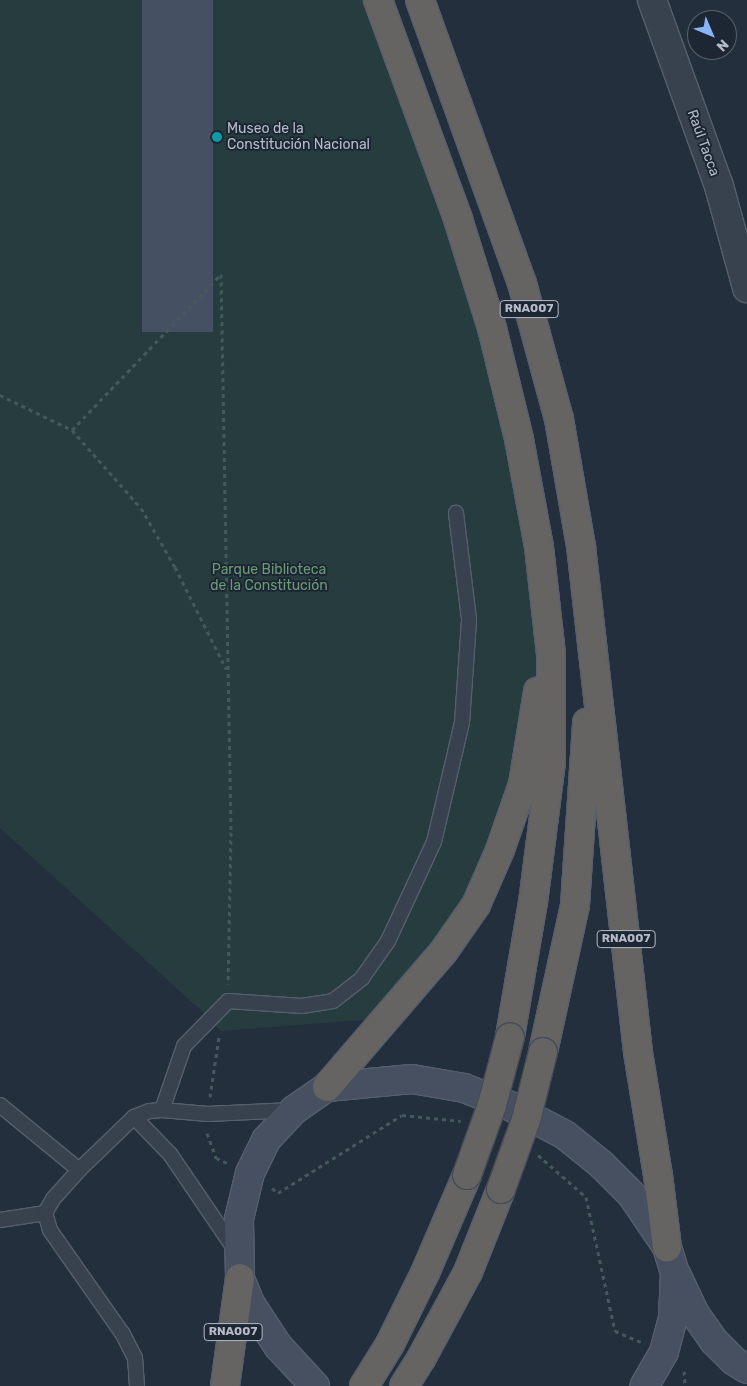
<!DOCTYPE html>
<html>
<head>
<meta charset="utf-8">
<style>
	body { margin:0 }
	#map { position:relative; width:747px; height:1386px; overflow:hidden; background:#242f3e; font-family:Rubik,sans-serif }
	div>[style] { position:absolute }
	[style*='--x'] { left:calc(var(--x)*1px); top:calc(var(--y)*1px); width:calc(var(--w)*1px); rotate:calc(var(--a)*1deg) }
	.green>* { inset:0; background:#263c3f }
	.building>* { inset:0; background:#455162; transform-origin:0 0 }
	.path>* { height:3px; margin-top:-1.5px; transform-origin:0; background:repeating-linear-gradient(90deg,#44595c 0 4px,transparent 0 8px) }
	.roads { filter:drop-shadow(1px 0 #565f6c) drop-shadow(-1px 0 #565f6c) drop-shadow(0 1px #565f6c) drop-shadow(0 -1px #565f6c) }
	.service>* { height:14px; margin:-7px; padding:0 7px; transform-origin:7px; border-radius:7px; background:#38414e }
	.minor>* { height:28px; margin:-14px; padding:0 14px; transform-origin:14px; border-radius:14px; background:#38414e }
	.secondary>* { height:28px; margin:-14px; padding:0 14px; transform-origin:14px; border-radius:14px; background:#465061 }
	.trunk>* { height:28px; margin:-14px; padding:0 14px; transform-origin:14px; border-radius:14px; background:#656462 }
	.bridges { filter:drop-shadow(1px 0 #434c59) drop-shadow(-1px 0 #434c59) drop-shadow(0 1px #434c59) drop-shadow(0 -1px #434c59) }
	.trunk-bridge>* { height:28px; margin:-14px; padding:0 14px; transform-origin:14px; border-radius:14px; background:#656462 }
	.dots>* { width:14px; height:14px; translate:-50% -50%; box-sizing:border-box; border:2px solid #1d2633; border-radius:50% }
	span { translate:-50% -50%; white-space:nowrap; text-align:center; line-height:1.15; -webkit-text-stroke:4px #1d2633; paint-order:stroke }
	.shield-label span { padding:1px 4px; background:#1d2633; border:1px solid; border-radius:4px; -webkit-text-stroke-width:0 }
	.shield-label { font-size:12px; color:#b4bcc9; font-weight:700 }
	.poi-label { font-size:14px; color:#b4bcc9 }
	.left { translate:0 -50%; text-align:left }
	.street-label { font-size:14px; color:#b4bcc9 }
	.park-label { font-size:14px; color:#6b9a76 }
	.north { position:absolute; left:687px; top:10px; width:50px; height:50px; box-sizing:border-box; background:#1d2633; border:1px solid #59626f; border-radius:50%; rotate:135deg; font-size:14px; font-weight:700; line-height:20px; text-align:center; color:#b4bcc9 }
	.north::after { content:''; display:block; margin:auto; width:18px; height:22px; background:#8ab4f8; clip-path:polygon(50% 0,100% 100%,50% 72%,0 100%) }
</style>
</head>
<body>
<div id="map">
	<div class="green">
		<div style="clip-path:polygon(0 0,378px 0,458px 219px,539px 547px,539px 682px,500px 850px,388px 1018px,220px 1031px,206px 1015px,0 828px)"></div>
	</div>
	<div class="building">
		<div style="left:142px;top:0;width:71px;height:332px"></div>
	</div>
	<div class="path">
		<div style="--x:0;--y:395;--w:80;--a:25.9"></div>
		<div style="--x:72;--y:430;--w:104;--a:48.5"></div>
		<div style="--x:141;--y:508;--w:68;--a:60"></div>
		<div style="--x:175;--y:567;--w:114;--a:63.4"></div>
		<div style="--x:72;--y:430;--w:216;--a:-46.3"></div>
		<div style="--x:221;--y:274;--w:558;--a:88.97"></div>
		<div style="--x:231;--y:832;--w:152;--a:91.1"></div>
		<div style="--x:210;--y:1097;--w:61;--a:-81.5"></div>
		<div style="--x:207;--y:1133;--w:27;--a:70"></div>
		<div style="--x:216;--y:1158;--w:12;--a:24"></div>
		<div style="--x:538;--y:1155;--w:64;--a:41.2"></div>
		<div style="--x:586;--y:1197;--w:137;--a:77.8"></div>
		<div style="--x:615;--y:1331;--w:28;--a:23"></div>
		<div style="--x:272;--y:1188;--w:8;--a:40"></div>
		<div style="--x:278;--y:1193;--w:146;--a:-32.2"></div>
		<div style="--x:402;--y:1115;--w:59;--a:5.8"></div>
		<div style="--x:684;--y:1371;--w:15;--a:86"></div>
	</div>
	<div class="roads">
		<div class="service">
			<div style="--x:0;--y:1105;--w:102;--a:39.4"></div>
			<div style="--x:162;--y:1110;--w:68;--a:-71"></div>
			<div style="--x:184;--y:1046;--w:63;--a:-45.6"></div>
			<div style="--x:228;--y:1001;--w:74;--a:3.9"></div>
			<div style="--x:302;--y:1006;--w:31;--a:-9"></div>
			<div style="--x:333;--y:1001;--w:37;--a:-38"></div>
			<div style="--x:362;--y:978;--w:45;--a:-54.9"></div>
			<div style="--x:388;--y:941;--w:109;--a:-65.1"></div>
			<div style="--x:434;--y:842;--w:122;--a:-76.8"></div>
			<div style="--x:462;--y:723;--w:104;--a:-86.1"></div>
			<div style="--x:469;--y:619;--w:107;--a:-97"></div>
			<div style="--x:134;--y:1117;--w:52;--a:45.8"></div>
			<div style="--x:170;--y:1154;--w:117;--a:55.8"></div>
			<div style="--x:0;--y:1220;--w:46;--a:-8.8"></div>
			<div style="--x:137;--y:1386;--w:28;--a:-94"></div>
			<div style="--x:135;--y:1358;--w:28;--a:-117"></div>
			<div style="--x:122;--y:1333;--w:126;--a:-125"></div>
			<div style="--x:50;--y:1230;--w:18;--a:-106"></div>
			<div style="--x:45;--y:1213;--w:16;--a:-60"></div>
			<div style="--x:53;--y:1199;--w:39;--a:-48"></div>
			<div style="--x:79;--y:1170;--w:76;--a:-43.9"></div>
			<div style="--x:134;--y:1117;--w:17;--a:-21"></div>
			<div style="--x:150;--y:1111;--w:12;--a:-5"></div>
			<div style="--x:162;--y:1110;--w:46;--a:5"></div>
			<div style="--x:208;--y:1114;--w:85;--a:-2.7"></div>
		</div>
		<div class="minor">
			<div style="--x:652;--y:0;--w:198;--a:70.2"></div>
			<div style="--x:719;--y:186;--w:106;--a:74.6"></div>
		</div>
		<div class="secondary">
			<div style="--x:677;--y:1276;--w:42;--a:64.7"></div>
			<div style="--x:695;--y:1314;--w:33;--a:55"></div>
			<div style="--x:714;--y:1341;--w:28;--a:45"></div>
			<div style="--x:734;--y:1361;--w:15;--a:32"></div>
			<div style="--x:315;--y:1386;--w:54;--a:-132.8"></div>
			<div style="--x:278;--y:1346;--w:51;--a:-123.1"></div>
			<div style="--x:250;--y:1303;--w:27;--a:-112"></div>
			<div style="--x:240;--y:1278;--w:59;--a:-91"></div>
			<div style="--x:239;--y:1219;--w:47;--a:-76.6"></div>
			<div style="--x:250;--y:1173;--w:37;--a:-64"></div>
			<div style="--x:266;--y:1140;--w:41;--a:-47"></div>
			<div style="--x:294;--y:1110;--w:40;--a:-34.9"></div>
			<div style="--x:327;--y:1087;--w:85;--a:-5.4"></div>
			<div style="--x:412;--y:1079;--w:53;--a:9.8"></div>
			<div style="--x:464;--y:1088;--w:49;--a:21.4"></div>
			<div style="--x:510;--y:1106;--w:62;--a:27.8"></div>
			<div style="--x:565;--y:1135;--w:48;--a:39"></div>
			<div style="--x:602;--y:1165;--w:41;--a:45"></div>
			<div style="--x:631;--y:1194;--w:64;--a:55.8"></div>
			<div style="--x:667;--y:1247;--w:27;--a:73"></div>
			<div style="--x:675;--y:1273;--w:45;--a:92.5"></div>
			<div style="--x:673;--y:1318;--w:35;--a:105"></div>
			<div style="--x:664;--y:1352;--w:39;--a:120"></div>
		</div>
		<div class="trunk">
			<div style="--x:378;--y:0;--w:233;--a:69.9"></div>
			<div style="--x:458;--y:219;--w:114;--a:72.7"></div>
			<div style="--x:492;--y:328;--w:114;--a:76.3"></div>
			<div style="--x:519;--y:439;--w:110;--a:79.5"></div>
			<div style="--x:539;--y:547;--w:108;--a:83.6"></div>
			<div style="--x:551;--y:654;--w:108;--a:90"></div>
			<div style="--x:551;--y:762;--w:141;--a:97.3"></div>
			<div style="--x:533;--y:902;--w:137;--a:99.7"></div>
			<div style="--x:420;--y:0;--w:301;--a:70.2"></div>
			<div style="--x:522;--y:283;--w:141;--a:74.8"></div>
			<div style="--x:559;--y:419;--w:129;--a:80.2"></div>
			<div style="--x:581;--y:546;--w:509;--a:83.57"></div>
			<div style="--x:638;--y:1052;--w:125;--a:80.8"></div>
			<div style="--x:658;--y:1175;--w:73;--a:82.9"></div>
			<div style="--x:543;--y:1052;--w:150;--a:-77.7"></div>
			<div style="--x:575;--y:905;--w:183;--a:-86.2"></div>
			<div style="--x:327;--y:1087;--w:179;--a:-49.3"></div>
			<div style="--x:444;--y:951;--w:56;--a:-55.2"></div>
			<div style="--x:476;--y:905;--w:60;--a:-66.4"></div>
			<div style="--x:500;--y:850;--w:70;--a:-70.8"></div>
			<div style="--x:523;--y:784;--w:94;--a:-80.8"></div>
			<div style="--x:225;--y:1386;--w:109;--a:-82.1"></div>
			<div style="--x:364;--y:1386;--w:49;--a:-58.2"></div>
			<div style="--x:390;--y:1344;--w:79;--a:-63.8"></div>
			<div style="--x:425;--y:1273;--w:107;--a:-66.8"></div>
			<div style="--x:404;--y:1386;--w:32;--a:-58"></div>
			<div style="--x:421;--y:1359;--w:99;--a:-61.6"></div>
			<div style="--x:468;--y:1272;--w:89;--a:-68.3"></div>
		</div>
	</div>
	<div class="bridges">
		<div class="trunk-bridge">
			<div style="--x:467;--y:1175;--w:74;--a:-70.3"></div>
			<div style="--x:492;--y:1105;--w:70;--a:-75.2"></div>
			<div style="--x:501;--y:1189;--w:73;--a:-70.1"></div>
			<div style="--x:526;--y:1120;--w:70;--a:-76"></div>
		</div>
	</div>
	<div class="dots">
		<div style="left:217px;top:137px;background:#0f9aa8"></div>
	</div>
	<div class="shield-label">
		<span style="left:529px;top:309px">RNA007</span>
		<span style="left:626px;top:939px">RNA007</span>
		<span style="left:233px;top:1332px">RNA007</span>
	</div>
	<div class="poi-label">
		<span class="left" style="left:227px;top:137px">Museo de la<br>Constitución Nacional</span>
	</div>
	<div class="street-label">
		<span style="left:703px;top:143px;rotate:70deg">Raúl Tacca</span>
	</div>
	<div class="park-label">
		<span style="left:269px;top:578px">Parque Biblioteca<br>de la Constitución</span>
	</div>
	<div class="north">N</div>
</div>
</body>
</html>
